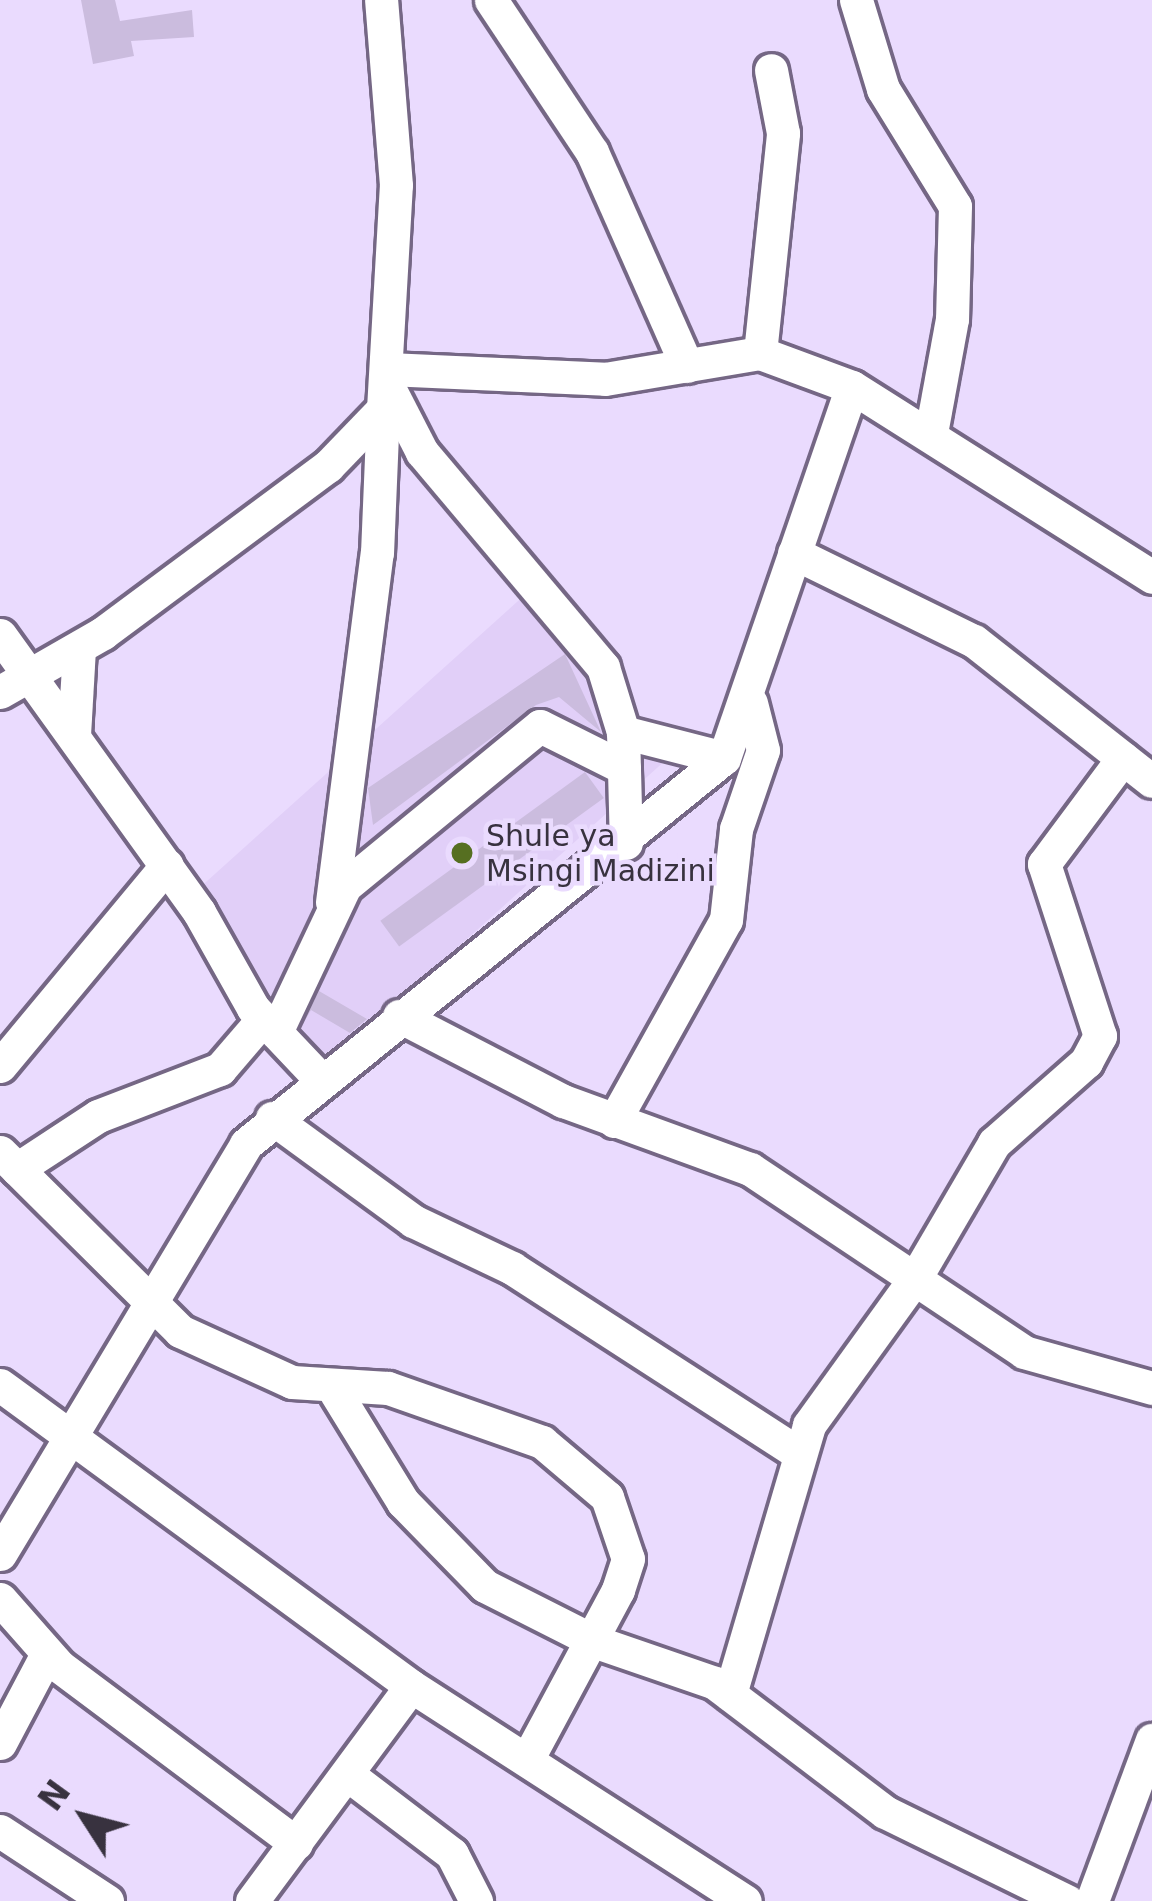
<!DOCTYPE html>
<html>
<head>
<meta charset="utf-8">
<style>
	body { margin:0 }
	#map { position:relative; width:1152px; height:1901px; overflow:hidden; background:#eadbfe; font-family:"DejaVu Sans",sans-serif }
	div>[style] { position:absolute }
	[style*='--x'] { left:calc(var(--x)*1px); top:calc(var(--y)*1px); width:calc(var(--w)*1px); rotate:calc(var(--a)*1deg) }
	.built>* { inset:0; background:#e1cff8; transform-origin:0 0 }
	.building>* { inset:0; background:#cbbcde; transform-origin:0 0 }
	.roads { filter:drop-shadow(3px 0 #756785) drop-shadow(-3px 0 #756785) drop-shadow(0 3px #756785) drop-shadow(0 -3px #756785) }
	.minor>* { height:33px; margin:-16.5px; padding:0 16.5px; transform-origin:16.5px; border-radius:16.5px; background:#fff }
	.dots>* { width:33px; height:33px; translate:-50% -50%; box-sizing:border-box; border:6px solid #eadbfe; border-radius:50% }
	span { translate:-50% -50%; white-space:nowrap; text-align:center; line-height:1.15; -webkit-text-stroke:9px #eadbfe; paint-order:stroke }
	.poi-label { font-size:30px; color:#38323f }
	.left { translate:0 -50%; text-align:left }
	.north { position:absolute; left:24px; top:1757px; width:120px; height:120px; -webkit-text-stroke:9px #eadbfe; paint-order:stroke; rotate:306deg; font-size:33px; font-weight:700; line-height:48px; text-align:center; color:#38323f }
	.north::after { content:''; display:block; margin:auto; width:42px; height:54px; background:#38323f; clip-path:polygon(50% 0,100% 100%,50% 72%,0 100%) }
</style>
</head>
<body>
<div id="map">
	<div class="built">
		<div style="left:527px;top:593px;width:217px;height:475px;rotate:48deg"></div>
	</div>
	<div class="building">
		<div style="clip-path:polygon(81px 0,115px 0,120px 21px,192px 10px,194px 37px,131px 41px,134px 56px,93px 64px)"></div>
		<div style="clip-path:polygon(565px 654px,601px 732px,559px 697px,536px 705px,373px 825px,368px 788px)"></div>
		<div style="left:585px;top:772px;width:32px;height:253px;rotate:54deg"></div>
		<div style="clip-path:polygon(319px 991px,367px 1019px,350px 1033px,311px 1010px,304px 1022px)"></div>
	</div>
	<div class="roads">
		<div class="minor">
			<div style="--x:491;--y:0;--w:182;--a:56.4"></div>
			<div style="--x:592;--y:152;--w:234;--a:66.1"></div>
			<div style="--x:856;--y:0;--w:93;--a:73.1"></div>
			<div style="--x:883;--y:89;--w:137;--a:58.4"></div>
			<div style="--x:955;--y:206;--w:113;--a:91.5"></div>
			<div style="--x:952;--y:319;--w:116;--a:100.4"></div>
			<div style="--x:760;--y:353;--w:221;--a:-84"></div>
			<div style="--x:783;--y:133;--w:64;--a:-100.8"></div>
			<div style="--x:388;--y:369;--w:217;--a:2.6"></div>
			<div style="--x:605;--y:379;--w:157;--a:-9.5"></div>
			<div style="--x:760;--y:353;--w:98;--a:20.3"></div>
			<div style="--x:852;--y:387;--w:355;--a:32.3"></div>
			<div style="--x:387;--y:384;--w:76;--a:62.8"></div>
			<div style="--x:422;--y:452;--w:281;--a:49.9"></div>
			<div style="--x:603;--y:667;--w:68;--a:72.9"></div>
			<div style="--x:623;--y:732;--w:111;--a:88.5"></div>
			<div style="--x:794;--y:553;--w:200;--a:26.1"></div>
			<div style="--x:974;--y:641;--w:226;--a:38.2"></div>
			<div style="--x:0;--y:635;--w:341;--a:54.3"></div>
			<div style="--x:199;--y:912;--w:110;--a:60.6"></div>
			<div style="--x:253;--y:1008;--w:99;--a:46.6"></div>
			<div style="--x:0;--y:692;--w:119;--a:-29.8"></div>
			<div style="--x:103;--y:633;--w:280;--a:-36.6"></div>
			<div style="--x:328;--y:466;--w:79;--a:-46"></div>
			<div style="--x:383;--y:409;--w:224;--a:-86.7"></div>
			<div style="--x:396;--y:185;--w:186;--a:-94.6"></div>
			<div style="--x:623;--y:732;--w:104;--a:14.4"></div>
			<div style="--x:74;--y:735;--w:87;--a:-86.7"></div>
			<div style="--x:332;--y:902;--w:352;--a:-82.7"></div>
			<div style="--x:377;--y:553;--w:144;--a:-87.6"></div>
			<div style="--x:399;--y:1016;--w:185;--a:27.4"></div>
			<div style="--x:563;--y:1101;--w:199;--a:20"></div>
			<div style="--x:750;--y:1169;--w:329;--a:33.7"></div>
			<div style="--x:1024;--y:1352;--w:133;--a:15.7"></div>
			<div style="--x:276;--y:1032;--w:161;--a:-64.7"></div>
			<div style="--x:345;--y:886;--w:252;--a:-39.4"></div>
			<div style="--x:540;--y:726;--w:94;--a:26.6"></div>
			<div style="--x:0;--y:1066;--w:261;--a:-50.3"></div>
			<div style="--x:272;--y:1118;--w:175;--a:36.1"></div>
			<div style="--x:413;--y:1221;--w:110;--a:25.4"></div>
			<div style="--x:512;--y:1268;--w:342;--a:32.9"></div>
			<div style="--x:614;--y:1121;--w:230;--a:-60.9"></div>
			<div style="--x:726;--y:920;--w:92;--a:-83.7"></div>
			<div style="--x:736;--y:829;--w:83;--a:-71.1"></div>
			<div style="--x:763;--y:750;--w:49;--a:-104.3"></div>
			<div style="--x:0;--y:1152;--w:254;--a:44.8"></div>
			<div style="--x:180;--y:1331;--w:123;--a:24.5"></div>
			<div style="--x:292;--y:1382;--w:96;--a:3.6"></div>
			<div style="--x:388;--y:1388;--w:163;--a:19.3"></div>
			<div style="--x:542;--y:1442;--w:85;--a:40.2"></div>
			<div style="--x:607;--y:1497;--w:65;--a:71.3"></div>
			<div style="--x:628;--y:1559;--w:33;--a:108"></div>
			<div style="--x:618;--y:1590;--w:191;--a:118.2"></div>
			<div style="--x:17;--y:1169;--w:97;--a:-33.2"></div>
			<div style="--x:98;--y:1116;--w:131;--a:-21.1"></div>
			<div style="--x:220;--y:1069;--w:65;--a:-49.4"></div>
			<div style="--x:0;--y:1385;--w:509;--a:36.22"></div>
			<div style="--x:411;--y:1686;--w:397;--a:32.8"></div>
			<div style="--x:336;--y:1393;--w:128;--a:58.4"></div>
			<div style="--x:403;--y:1502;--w:117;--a:45.7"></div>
			<div style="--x:485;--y:1586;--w:124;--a:26.8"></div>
			<div style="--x:596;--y:1642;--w:126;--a:19"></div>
			<div style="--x:715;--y:1683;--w:213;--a:37.2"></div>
			<div style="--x:885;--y:1812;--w:203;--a:26.1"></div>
			<div style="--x:0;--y:1554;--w:478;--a:-59"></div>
			<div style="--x:246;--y:1144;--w:614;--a:-38.92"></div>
			<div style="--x:724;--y:758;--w:392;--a:-71"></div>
			<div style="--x:0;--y:1599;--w:89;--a:48.6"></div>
			<div style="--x:59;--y:1666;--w:296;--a:36.8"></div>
			<div style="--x:730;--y:1694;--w:280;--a:-73.6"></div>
			<div style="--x:809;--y:1425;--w:185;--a:-54.2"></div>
			<div style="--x:917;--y:1275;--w:153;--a:-59.7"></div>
			<div style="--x:994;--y:1143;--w:123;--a:-41.4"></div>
			<div style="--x:1086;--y:1062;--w:30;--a:-62"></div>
			<div style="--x:1100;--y:1036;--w:181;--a:-108"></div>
			<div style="--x:1044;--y:864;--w:132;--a:-53.3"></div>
			<div style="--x:0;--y:1743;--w:101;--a:-62.2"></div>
			<div style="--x:347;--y:1774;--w:132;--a:37.3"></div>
			<div style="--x:452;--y:1854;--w:53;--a:62.9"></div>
			<div style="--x:0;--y:1831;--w:128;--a:33.2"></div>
			<div style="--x:252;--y:1901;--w:267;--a:-53.5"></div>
			<div style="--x:1092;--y:1901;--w:172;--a:-69.6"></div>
		</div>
	</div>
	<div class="dots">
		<div style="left:462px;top:853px;background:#566f21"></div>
	</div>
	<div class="poi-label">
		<span class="left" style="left:486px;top:853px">Shule ya<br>Msingi Madizini</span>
	</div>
	<div class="north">N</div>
</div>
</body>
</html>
